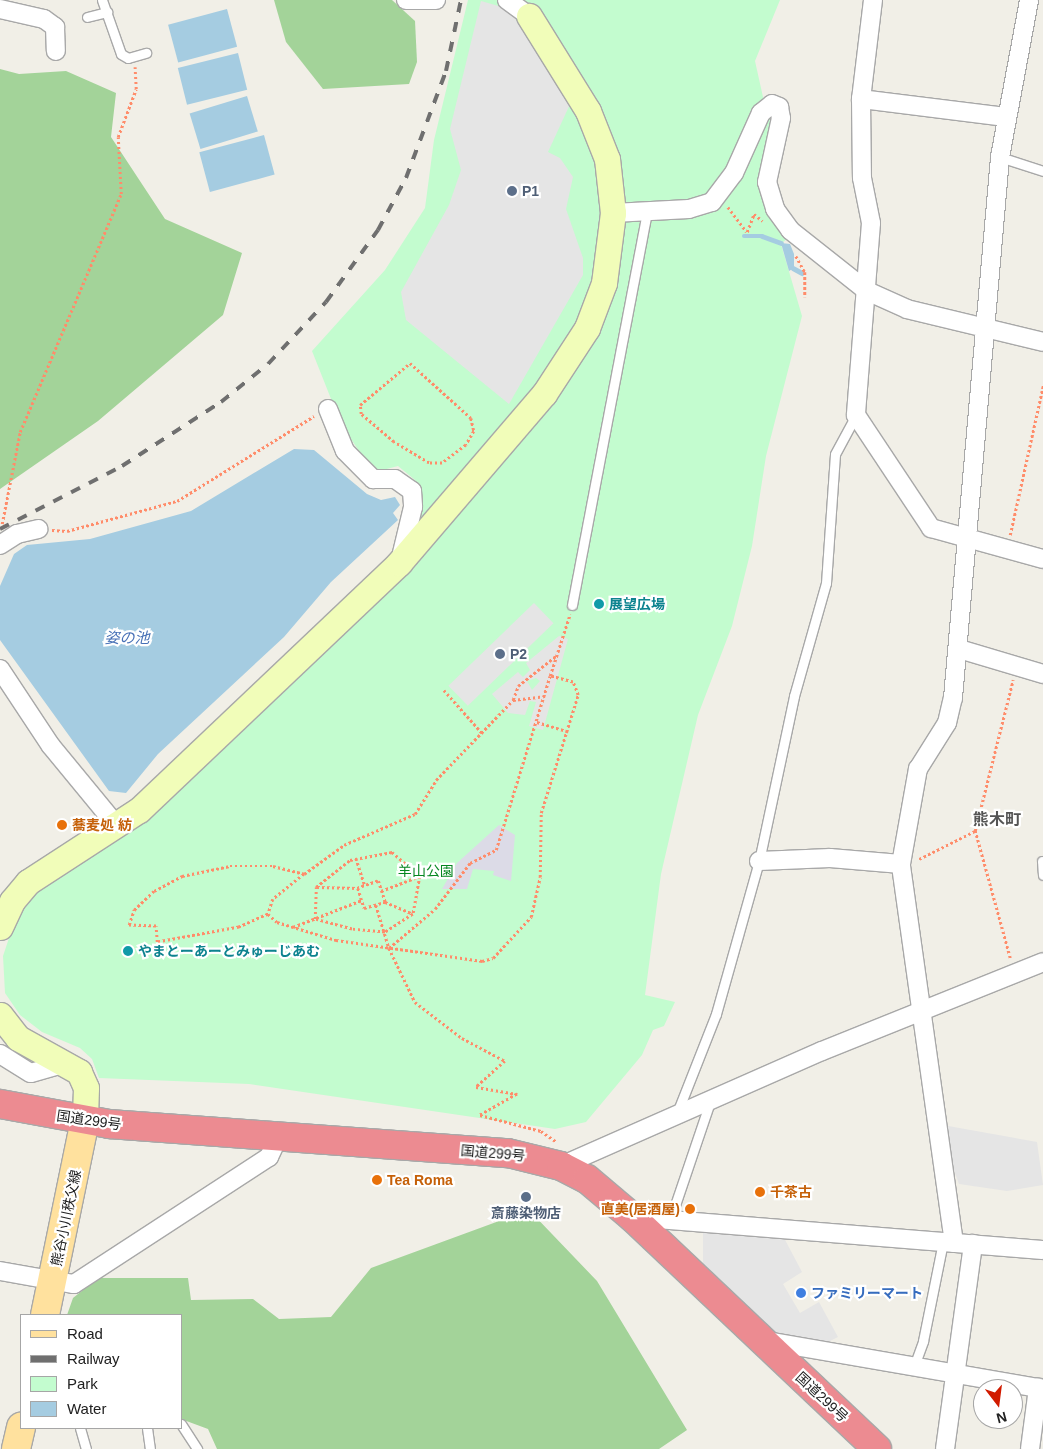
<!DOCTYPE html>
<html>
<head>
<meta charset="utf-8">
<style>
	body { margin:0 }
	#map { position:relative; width:1043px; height:1449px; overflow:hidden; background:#f1efe7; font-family:Helvetica,"Noto Sans JP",sans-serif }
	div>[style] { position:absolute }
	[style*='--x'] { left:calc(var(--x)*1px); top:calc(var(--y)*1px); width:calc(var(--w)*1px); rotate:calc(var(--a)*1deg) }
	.forest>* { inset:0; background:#a3d399 }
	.park>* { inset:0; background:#c3fccf }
	.parking>* { inset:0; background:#e5e5e5; transform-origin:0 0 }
	.plaza>* { inset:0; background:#dcdbe7 }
	.water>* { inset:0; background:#a5cce1; transform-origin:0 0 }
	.stream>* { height:4.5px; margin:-2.25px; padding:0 2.25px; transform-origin:2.25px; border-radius:2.25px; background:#a5cce1 }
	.path>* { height:2.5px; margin-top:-1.25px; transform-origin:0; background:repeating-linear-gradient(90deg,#ff8c6a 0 2.5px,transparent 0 5px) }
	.roads { filter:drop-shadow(1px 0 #a8a8a8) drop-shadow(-1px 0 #a8a8a8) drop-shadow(0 1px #a8a8a8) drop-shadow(0 -1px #a8a8a8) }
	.lane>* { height:9px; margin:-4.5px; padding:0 4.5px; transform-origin:4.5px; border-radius:4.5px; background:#fff }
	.street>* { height:18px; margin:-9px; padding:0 9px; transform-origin:9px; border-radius:9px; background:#fff }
	.secondary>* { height:25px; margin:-12.5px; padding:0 12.5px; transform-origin:12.5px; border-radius:12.5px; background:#f1fdb9 }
	.primary>* { height:28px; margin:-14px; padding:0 14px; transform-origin:14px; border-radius:14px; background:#ffe19e }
	.highway>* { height:28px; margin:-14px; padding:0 14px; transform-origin:14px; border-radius:14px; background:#ec8b91 }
	.rail>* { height:4px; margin-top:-2px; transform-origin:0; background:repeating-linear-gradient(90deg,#6f6f6f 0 10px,transparent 0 20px) }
	.dots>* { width:14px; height:14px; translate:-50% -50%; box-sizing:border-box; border:2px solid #fff; border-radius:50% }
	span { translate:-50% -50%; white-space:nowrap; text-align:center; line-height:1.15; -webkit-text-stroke:4.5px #fff; paint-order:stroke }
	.service-label { font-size:14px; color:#4e5e75; font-weight:700 }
	.left { translate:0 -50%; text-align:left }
	.culture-label { font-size:14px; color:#0d838f; font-weight:700 }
	.food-label { font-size:14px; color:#c56008; font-weight:700 }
	.right { translate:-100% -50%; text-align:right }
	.park-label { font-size:14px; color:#068721 }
	.street-label { font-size:14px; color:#212121 }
	.shop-label { font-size:14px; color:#366cbe; font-weight:700 }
	.water-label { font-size:15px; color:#4770b6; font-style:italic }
	.quarter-label { font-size:16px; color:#545454; font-weight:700 }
	.legend { position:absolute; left:20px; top:1314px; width:162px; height:115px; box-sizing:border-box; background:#fff; border:1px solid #a6a6a6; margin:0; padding:6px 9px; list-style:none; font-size:15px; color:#212121 }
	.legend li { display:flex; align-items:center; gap:10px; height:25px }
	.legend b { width:25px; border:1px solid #a6a6a6 }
	.north { position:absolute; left:973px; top:1379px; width:50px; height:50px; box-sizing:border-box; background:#fff; border:1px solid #a6a6a6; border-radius:50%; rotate:165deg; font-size:14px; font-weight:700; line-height:20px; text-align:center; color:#212121 }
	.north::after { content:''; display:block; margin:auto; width:18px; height:22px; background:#d11b00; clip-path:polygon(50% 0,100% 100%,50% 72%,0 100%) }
</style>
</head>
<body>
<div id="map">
	<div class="forest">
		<div style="clip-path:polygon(274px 0,392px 0,415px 21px,417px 62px,409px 84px,323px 89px,286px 42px)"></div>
		<div style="clip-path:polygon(0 69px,19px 74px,66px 71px,116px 93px,111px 137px,165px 219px,242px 253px,223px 315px,98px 421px,0 489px)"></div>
		<div style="clip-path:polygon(529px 1210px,597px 1281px,687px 1430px,659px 1449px,217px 1449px,208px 1429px,181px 1419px,181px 1315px,67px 1315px,73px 1298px,98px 1278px,188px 1278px,191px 1300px,253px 1299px,279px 1319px,331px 1317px,371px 1268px)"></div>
	</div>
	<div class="park">
		<div style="clip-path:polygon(468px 0,780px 0,755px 61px,763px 97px,775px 117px,761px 184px,790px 236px,781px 244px,802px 316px,766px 456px,752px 546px,732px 626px,698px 715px,661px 874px,645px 995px,675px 1002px,664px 1026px,653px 1030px,642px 1055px,586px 1122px,555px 1129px,249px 1084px,99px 1078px,92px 1059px,80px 1048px,42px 1032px,20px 1015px,5px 993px,3px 956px,14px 923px,41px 886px,153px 815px,260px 705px,396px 582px,420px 498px,415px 480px,398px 466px,379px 471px,361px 454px,341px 424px,312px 351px,385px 270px,425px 208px,434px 140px)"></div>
	</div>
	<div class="parking">
		<div style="clip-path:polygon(481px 1px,509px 9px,571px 102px,548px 152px,560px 158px,573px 177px,566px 209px,583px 258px,583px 275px,509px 404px,406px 320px,401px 292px,449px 205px,461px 170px,450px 129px)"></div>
		<div style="left:534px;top:603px;width:28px;height:119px;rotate:46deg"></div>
		<div style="clip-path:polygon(evenodd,559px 636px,568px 639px,543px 730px,529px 726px,536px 702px,530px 701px,525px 715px,508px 713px,492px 694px,518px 672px,523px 677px,530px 670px,526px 663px,559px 636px,536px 678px,540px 681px,532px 690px,527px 681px,536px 678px)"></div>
		<div style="clip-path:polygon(937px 1124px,1037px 1142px,1043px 1185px,1007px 1191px,959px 1184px)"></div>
		<div style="clip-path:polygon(703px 1232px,783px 1236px,802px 1272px,783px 1284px,800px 1313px,819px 1302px,838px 1337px,822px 1345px,774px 1335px,703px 1263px)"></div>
	</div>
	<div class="plaza">
		<div style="clip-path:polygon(499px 825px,515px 835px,511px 881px,493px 875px,494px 871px,473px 869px,467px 889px,442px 889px,457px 863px)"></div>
	</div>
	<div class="water">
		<div style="left:227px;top:9px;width:39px;height:61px;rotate:75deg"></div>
		<div style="left:238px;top:53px;width:38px;height:62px;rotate:76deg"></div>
		<div style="left:247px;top:96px;width:37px;height:60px;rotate:73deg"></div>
		<div style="left:264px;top:135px;width:41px;height:67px;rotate:75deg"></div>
		<div style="clip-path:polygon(781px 243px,790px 244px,794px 254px,794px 268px,789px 271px)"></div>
		<div style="clip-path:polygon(294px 449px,314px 450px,367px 494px,381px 500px,395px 497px,400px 505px,393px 513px,398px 520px,331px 582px,284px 637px,158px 754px,126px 793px,109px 791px,0 640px,0 586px,14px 554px,27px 545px,90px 539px,191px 511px)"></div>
	</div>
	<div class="stream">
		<div style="--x:744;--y:236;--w:18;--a:0"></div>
		<div style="--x:762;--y:236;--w:20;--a:20"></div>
		<div style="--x:793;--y:268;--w:10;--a:29"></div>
	</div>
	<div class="path">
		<div style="--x:728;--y:207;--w:31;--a:53"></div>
		<div style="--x:747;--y:232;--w:19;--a:-69"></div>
		<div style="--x:754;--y:214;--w:11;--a:38"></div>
		<div style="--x:796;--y:256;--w:18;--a:61"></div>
		<div style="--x:805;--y:272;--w:25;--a:90"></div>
		<div style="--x:410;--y:363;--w:82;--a:42"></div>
		<div style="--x:471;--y:418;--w:13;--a:77"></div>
		<div style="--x:474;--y:431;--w:16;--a:120"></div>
		<div style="--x:466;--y:445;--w:30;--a:143"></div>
		<div style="--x:442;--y:463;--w:13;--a:180"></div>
		<div style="--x:429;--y:463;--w:41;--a:-149"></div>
		<div style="--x:394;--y:442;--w:43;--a:-139.7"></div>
		<div style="--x:361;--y:414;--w:9;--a:-96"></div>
		<div style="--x:360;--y:405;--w:65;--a:-40"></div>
		<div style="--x:2;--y:524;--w:94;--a:-78.9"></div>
		<div style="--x:20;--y:432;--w:259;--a:-67"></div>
		<div style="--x:121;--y:194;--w:57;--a:-93"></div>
		<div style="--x:118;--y:137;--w:51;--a:-69.4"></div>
		<div style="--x:136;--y:89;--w:22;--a:-93"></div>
		<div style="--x:52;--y:530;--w:15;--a:4"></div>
		<div style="--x:67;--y:531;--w:114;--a:-15.3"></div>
		<div style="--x:177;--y:501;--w:161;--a:-31.8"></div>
		<div style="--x:1010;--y:535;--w:153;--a:-77.5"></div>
		<div style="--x:444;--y:690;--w:57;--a:48.5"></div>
		<div style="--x:513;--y:700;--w:15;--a:-70"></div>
		<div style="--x:518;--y:686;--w:50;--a:-38.5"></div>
		<div style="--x:537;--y:722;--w:34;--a:17"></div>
		<div style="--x:392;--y:852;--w:37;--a:41"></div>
		<div style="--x:420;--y:876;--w:39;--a:100"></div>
		<div style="--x:413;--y:914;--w:33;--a:147"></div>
		<div style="--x:385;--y:932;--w:33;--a:-175"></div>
		<div style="--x:352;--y:929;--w:38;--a:-165"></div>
		<div style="--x:315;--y:919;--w:32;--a:-88"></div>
		<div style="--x:316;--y:887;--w:43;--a:-38.5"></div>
		<div style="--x:350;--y:860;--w:43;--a:-10.8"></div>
		<div style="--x:356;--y:858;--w:28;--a:72"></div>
		<div style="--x:919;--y:859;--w:63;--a:-26.6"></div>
		<div style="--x:230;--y:866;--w:43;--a:0"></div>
		<div style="--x:273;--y:866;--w:32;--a:14"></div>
		<div style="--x:304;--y:874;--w:40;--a:141"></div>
		<div style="--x:273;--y:899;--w:16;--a:108"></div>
		<div style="--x:268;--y:914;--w:32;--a:156"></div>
		<div style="--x:239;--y:927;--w:83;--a:169.6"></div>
		<div style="--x:157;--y:942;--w:16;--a:-94"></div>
		<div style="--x:156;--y:926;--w:27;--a:-178"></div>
		<div style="--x:129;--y:925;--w:16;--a:-72"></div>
		<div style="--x:134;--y:910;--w:28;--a:-44"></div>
		<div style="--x:154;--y:891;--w:32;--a:-28"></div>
		<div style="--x:182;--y:876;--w:49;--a:-11.8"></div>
		<div style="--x:304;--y:874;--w:49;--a:-35.9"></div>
		<div style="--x:344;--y:845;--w:77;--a:-23.6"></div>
		<div style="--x:415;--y:814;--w:40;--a:-58"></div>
		<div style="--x:436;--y:780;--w:111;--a:-46.1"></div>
		<div style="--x:513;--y:700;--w:31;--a:-7"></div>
		<div style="--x:317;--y:887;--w:41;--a:1.4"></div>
		<div style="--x:381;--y:891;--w:42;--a:-21"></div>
		<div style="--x:385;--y:902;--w:22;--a:-108"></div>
		<div style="--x:378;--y:881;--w:21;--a:161"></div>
		<div style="--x:358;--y:888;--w:21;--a:73"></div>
		<div style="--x:364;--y:908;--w:22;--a:-16"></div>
		<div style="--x:385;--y:902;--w:30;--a:23"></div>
		<div style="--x:376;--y:905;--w:45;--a:73.2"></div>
		<div style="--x:389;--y:948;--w:60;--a:-40.3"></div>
		<div style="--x:435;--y:909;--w:58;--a:-52.7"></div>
		<div style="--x:470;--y:863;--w:29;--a:-27"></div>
		<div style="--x:496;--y:850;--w:182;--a:-72.8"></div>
		<div style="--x:268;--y:914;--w:12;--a:42"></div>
		<div style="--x:277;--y:922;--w:62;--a:17"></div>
		<div style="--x:336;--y:940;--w:148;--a:8.2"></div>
		<div style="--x:482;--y:961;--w:11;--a:-15"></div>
		<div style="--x:493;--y:958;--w:56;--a:-47.2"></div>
		<div style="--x:531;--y:917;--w:41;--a:-77.3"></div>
		<div style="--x:540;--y:877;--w:64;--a:-89.1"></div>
		<div style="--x:541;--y:813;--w:124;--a:-72.6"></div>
		<div style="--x:578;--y:695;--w:14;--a:-111"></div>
		<div style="--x:573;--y:682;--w:24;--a:-165"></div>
		<div style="--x:550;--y:676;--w:65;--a:-72.1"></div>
		<div style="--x:293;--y:927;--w:74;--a:-21.4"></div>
		<div style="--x:389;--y:948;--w:60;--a:64.3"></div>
		<div style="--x:415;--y:1002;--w:59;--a:37.5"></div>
		<div style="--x:462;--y:1038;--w:49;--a:28.1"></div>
		<div style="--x:505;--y:1061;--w:39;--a:138"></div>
		<div style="--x:476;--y:1087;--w:42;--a:9.7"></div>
		<div style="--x:517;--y:1094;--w:43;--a:150.4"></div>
		<div style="--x:480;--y:1115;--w:63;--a:14.7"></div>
		<div style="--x:541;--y:1131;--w:19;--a:35"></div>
		<div style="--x:1010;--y:958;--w:132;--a:-105.4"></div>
		<div style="--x:975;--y:831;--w:156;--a:-75.9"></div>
	</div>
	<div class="roads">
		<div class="lane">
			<div style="--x:102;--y:0;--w:57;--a:70.6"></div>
			<div style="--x:121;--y:54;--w:8;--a:30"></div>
			<div style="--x:128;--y:58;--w:19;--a:-16"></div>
			<div style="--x:87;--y:17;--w:21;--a:-14"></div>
			<div style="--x:1000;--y:157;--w:45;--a:18"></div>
			<div style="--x:572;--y:605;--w:400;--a:-79.2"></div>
			<div style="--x:1042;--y:861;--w:14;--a:86"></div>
			<div style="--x:677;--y:1113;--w:106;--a:-68.5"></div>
			<div style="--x:716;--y:1014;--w:159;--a:-74.3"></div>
			<div style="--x:759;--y:861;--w:169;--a:-78"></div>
			<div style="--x:794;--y:696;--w:117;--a:-74.2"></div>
			<div style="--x:826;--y:583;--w:129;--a:-86"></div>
			<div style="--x:835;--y:454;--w:44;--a:-61.7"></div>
			<div style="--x:670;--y:1220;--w:125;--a:-71.3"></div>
			<div style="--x:913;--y:1369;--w:30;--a:-70"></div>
			<div style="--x:923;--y:1341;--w:101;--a:-78.6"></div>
			<div style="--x:181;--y:1424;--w:30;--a:57"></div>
			<div style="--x:80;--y:1428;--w:22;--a:74"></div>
			<div style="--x:147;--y:1428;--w:21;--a:82"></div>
		</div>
		<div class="street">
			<div style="--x:406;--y:0;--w:30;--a:0"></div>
			<div style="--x:507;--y:0;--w:27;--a:36"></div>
			<div style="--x:873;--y:0;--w:100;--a:96.9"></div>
			<div style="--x:861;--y:99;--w:79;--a:89.3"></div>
			<div style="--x:862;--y:178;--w:46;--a:78.7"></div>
			<div style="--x:871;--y:223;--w:193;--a:94.5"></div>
			<div style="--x:856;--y:415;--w:136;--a:56.4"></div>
			<div style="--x:931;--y:528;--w:116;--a:15.5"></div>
			<div style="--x:0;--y:9;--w:45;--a:12.8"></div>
			<div style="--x:44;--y:19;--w:14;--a:36"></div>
			<div style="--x:55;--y:27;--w:24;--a:88"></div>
			<div style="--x:861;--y:99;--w:145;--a:7.1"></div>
			<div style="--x:613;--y:213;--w:76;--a:-3"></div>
			<div style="--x:689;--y:209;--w:24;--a:-17"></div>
			<div style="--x:712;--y:202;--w:36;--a:-53"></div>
			<div style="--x:734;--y:173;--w:66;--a:-65.8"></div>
			<div style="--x:761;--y:113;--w:14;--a:-39"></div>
			<div style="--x:772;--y:104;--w:8;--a:23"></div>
			<div style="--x:779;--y:107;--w:11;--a:80"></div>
			<div style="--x:781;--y:118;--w:66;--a:102.3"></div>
			<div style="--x:767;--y:182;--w:28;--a:73"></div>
			<div style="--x:775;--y:209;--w:26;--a:54"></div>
			<div style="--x:790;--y:230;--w:98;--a:38.4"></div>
			<div style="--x:867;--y:291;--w:44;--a:24.2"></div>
			<div style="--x:907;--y:309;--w:140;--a:13.6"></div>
			<div style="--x:328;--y:409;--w:45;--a:68"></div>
			<div style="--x:345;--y:451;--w:40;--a:45"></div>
			<div style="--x:373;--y:479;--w:22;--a:0"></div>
			<div style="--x:395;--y:479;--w:21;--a:35"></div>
			<div style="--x:412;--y:491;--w:16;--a:86"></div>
			<div style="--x:413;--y:507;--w:51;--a:103.5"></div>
			<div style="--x:0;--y:545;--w:20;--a:-33"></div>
			<div style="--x:17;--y:534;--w:22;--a:-13"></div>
			<div style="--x:959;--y:649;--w:88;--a:16.6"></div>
			<div style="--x:0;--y:669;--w:92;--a:56.5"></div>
			<div style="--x:51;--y:746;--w:104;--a:50.5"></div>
			<div style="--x:759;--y:861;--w:71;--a:-2.4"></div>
			<div style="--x:830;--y:858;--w:71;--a:4.8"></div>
			<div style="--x:0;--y:1054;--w:36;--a:32"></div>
			<div style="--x:31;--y:1073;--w:37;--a:-16"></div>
			<div style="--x:561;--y:1166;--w:285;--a:-23.8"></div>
			<div style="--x:822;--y:1051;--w:238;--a:-21.9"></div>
			<div style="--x:632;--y:1217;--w:412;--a:4.6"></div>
			<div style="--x:954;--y:1243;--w:383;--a:-98"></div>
			<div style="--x:901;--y:864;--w:97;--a:-79.9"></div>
			<div style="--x:918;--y:769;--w:54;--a:-57.8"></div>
			<div style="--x:947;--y:723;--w:26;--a:-77"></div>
			<div style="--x:953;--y:698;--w:543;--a:-85.03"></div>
			<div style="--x:1000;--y:157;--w:160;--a:-79.5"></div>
			<div style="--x:0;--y:1271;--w:75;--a:10"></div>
			<div style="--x:74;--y:1284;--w:233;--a:-33.1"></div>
			<div style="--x:269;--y:1157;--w:23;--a:-65"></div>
			<div style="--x:766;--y:1341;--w:281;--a:9.8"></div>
			<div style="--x:945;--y:1449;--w:207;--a:-82.2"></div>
			<div style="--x:1030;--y:1449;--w:62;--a:-82.5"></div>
		</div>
		<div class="secondary">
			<div style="--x:0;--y:927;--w:29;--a:-65"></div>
			<div style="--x:12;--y:901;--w:25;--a:-50"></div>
			<div style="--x:28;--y:882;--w:132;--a:-33"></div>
			<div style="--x:139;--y:810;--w:359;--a:-43.5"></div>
			<div style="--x:399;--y:563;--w:223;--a:-49.4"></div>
			<div style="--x:544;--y:394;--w:79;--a:-56.9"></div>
			<div style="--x:587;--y:328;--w:48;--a:-69.3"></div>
			<div style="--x:604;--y:283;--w:71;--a:-82.7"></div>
			<div style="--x:613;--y:213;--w:54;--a:-96.3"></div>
			<div style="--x:607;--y:159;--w:52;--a:-111.6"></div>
			<div style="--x:588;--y:111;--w:112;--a:-121.8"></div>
			<div style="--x:0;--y:1015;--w:29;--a:52"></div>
			<div style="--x:18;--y:1038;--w:70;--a:29.1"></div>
			<div style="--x:79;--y:1072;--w:17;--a:66"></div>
			<div style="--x:86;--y:1088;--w:32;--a:92"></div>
		</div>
		<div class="primary">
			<div style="--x:45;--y:1315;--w:199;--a:-78.4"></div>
			<div style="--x:16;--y:1449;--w:23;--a:-77"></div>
		</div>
		<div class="highway">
			<div style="--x:0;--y:1104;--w:111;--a:10.4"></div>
			<div style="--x:109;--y:1124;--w:400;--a:4.2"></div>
			<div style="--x:508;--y:1153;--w:55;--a:13.8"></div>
			<div style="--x:561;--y:1166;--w:29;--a:27"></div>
			<div style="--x:587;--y:1179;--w:59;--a:40.2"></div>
			<div style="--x:632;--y:1217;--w:337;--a:43.4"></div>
		</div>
	</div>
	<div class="rail">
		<div style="--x:0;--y:529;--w:137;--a:-27.3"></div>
		<div style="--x:122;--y:466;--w:118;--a:-32.9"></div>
		<div style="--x:221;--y:402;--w:60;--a:-39"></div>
		<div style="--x:268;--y:364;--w:85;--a:-46.9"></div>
		<div style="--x:326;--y:302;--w:89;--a:-54.2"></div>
		<div style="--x:378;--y:230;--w:59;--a:-61.7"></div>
		<div style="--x:406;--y:178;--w:114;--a:-69.5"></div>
		<div style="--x:446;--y:71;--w:73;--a:-78.1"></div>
	</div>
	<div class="dots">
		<div style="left:512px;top:191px;background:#5c6f8a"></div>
		<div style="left:599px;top:604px;background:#0f9aa8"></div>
		<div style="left:500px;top:654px;background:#5c6f8a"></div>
		<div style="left:62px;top:825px;background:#e8710a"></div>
		<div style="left:128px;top:951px;background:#0f9aa8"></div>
		<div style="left:377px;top:1180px;background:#e8710a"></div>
		<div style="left:760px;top:1192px;background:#e8710a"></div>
		<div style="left:526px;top:1197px;background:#5c6f8a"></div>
		<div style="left:690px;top:1209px;background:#e8710a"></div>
		<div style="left:801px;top:1293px;background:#3f7fe0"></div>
	</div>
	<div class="service-label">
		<span class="left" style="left:522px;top:191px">P1</span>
		<span class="left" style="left:510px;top:654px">P2</span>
		<span style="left:526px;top:1213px">斎藤染物店</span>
	</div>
	<div class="culture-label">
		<span class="left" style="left:609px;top:604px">展望広場</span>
		<span class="left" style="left:138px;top:951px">やまとーあーとみゅーじあむ</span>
	</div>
	<div class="food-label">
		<span class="left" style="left:72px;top:825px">蕎麦処 紡</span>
		<span class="left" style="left:387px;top:1180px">Tea Roma</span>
		<span class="left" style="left:770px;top:1192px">千茶古</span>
		<span class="right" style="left:680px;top:1209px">直美(居酒屋)</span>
	</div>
	<div class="park-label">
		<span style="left:426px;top:871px">羊山公園</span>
	</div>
	<div class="street-label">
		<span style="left:89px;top:1120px;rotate:8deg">国道299号</span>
		<span style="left:493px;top:1153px;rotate:5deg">国道299号</span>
		<span style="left:66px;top:1218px;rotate:-78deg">熊谷小川秩父線</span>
		<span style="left:822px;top:1397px;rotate:43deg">国道299号</span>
	</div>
	<div class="shop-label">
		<span class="left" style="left:811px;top:1293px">ファミリーマート</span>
	</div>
	<div class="water-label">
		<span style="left:127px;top:638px">姿の池</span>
	</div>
	<div class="quarter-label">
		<span style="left:997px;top:820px">熊木町</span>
	</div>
	<ul class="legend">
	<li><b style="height:6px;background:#ffe19e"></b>Road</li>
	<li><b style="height:6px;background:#6f6f6f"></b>Railway</li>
	<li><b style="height:14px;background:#c3fccf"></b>Park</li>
	<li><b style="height:14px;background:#a5cce1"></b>Water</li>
	</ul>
	<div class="north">N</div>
</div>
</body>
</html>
